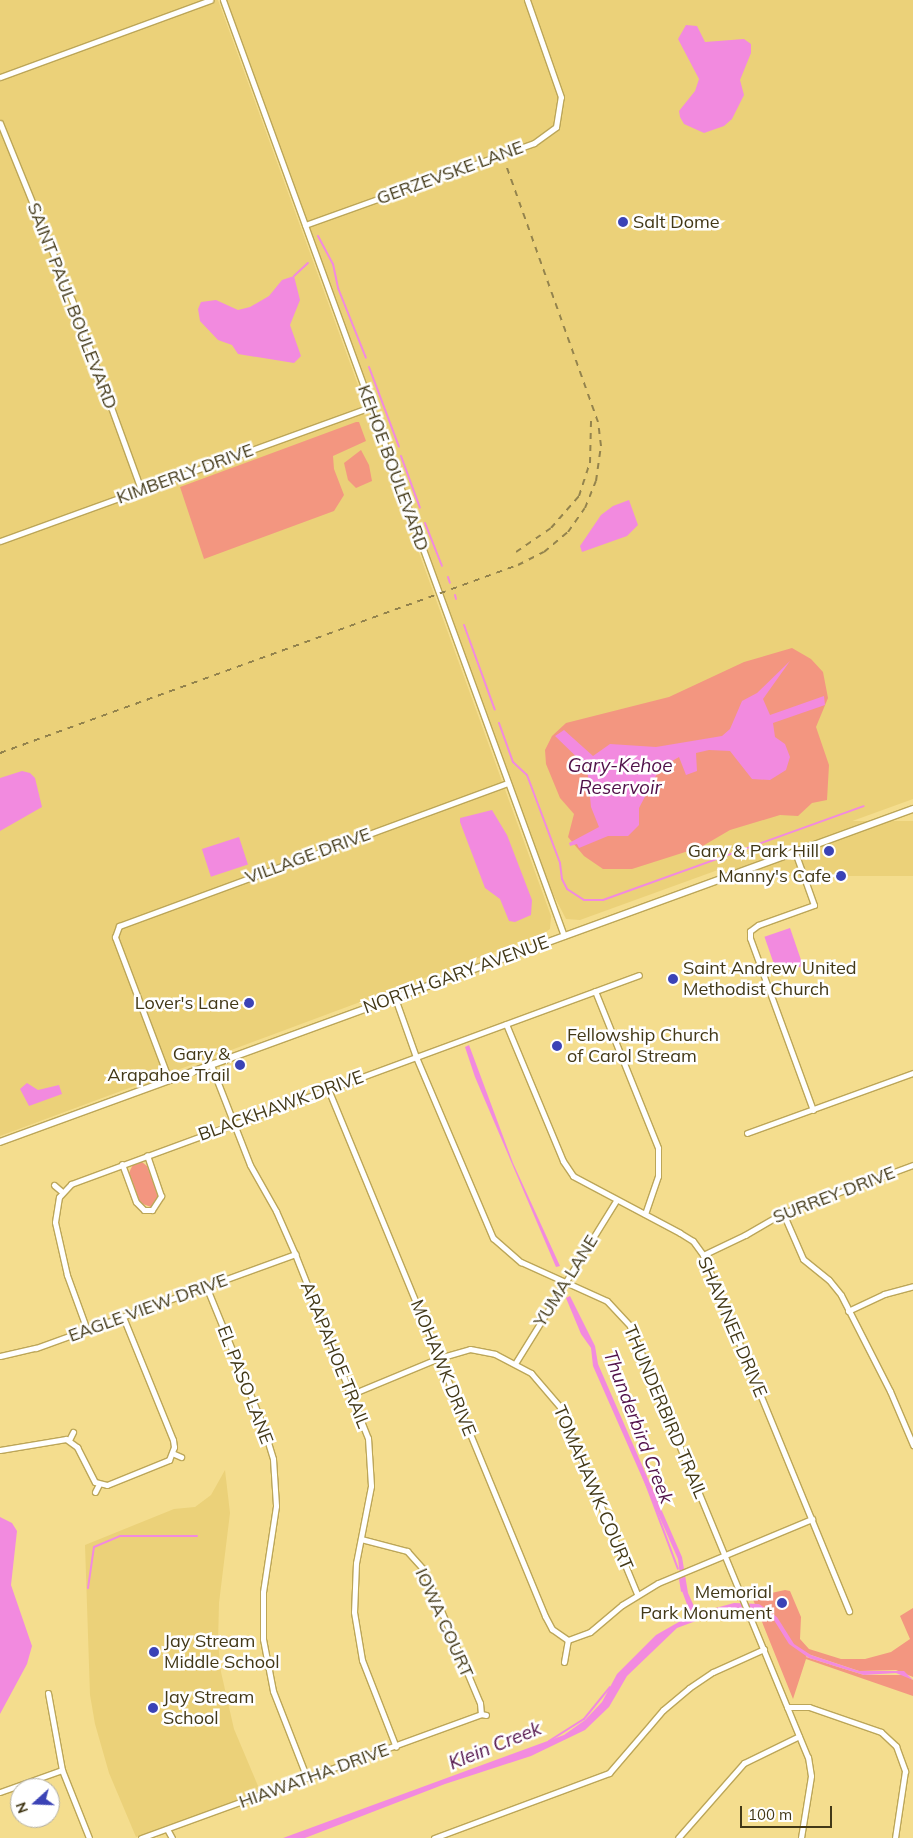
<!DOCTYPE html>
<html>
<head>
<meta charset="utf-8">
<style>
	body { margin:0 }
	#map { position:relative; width:913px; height:1838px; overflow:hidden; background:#f4dd8e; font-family:Mulish,sans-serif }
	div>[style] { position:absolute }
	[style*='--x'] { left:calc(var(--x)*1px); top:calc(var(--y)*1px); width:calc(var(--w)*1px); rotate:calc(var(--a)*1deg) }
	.built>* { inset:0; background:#ebd179; transform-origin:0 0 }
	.green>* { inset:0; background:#f39680 }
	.water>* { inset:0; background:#f28adf; transform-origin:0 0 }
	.stream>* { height:2px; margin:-1px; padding:0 1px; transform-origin:1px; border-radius:1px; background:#f28adf }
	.roads { filter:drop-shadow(1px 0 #bca658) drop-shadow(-1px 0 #bca658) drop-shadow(0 1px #bca658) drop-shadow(0 -1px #bca658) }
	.minor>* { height:5px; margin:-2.5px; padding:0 2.5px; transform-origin:2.5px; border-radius:2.5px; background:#fff }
	.tertiary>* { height:5.5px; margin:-2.75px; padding:0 2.75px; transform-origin:2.75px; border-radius:2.75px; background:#fff }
	.rail>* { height:2px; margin-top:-1px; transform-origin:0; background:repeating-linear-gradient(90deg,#93834d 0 6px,transparent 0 12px) }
	.dots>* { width:14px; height:14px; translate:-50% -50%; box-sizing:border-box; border:2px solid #fff; border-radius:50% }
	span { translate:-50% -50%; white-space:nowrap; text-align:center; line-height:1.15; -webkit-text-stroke:5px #fff; paint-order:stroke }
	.street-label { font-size:18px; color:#423817 }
	.poi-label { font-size:18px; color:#423817 }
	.left { translate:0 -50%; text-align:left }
	.right { translate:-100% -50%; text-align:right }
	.water-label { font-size:19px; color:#511149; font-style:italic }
	.north { position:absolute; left:10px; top:1778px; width:50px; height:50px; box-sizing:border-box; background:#fff; border:1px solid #b3afa2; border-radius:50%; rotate:250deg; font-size:14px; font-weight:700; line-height:20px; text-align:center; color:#423817 }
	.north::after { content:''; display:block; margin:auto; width:18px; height:22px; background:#3b43b6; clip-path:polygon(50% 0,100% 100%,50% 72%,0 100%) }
	.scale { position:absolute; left:740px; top:1806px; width:92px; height:22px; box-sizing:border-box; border:2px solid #423817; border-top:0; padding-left:6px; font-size:15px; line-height:18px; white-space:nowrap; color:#423817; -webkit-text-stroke:4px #fff; paint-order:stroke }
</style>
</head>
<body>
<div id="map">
	<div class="built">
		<div style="clip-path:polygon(0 0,218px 0,551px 916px,550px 929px,543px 934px,0 1136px)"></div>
		<div style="clip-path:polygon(227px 0,913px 0,913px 799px,580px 920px,566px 919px,549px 886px)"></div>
		<div style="left:913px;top:821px;width:55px;height:188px;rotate:90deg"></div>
		<div style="clip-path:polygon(225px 1470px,230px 1513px,219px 1603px,218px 1643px,221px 1672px,234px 1729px,261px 1793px,136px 1837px,109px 1773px,95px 1724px,90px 1695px,85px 1545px,174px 1509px,195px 1507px,211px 1495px)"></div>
	</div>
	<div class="green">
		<div style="clip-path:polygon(356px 422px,359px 422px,366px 441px,333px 456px,334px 469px,344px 495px,334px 511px,204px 559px,180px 487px)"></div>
		<div style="clip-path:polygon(361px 450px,369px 465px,372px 481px,356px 488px,348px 480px,344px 463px)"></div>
		<div style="clip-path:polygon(792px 648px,811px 659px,823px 672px,828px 698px,816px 727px,829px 765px,827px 800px,812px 803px,798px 816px,780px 815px,730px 830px,701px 847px,632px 869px,603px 869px,584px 856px,568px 837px,574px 814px,560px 798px,546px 764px,545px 750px,552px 736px,566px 723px,669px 697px,744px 662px)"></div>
		<div style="clip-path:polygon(142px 1162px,147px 1166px,158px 1196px,151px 1207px,140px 1203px,129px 1173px,133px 1164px)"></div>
		<div style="clip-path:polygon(785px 1590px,790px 1591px,801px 1617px,800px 1639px,809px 1649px,841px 1659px,865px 1659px,891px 1652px,910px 1639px,900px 1616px,913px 1608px,913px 1677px,896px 1670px,859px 1671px,808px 1654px,806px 1657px,864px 1675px,904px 1675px,913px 1680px,913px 1696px,806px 1659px,793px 1699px,752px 1597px)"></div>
	</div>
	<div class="water">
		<div style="clip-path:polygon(686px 25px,697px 26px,705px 42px,744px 39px,751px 44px,751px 53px,740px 80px,744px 95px,732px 119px,724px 126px,704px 133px,684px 124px,680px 117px,679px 111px,695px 91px,699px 79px,678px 39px)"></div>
		<div style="clip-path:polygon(294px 276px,300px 300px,290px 325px,301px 356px,294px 363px,238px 354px,232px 345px,218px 340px,200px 321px,198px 309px,201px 302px,216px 300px,238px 310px,250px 307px,269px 296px,282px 280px)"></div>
		<div style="clip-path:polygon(629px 500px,638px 525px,627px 536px,582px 552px,580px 546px,601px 515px,613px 506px)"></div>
		<div style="clip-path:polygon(790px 661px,763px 699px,770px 715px,824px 696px,825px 705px,773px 723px,775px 737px,785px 744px,790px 757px,786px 770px,770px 780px,752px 779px,730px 751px,709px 750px,696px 753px,697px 771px,686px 775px,679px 757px,660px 768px,639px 808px,639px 825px,628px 836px,608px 836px,579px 848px,577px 844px,570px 846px,569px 843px,599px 827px,591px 807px,587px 767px,555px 736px,564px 730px,593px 756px,610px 744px,656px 747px,722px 736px,730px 729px,742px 701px,757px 693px)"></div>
		<div style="clip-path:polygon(22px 771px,30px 773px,35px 778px,42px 807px,0 831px,0 778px)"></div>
		<div style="clip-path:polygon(492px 810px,507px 835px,532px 900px,531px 915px,515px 922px,509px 921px,500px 899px,485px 888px,460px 822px,460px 818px)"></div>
		<div style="left:239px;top:837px;width:29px;height:39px;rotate:72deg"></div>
		<div style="left:790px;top:928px;width:40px;height:27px;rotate:71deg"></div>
		<div style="clip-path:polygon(469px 1045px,513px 1163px,560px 1266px,556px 1267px,475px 1077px,465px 1047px)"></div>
		<div style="clip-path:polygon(27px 1083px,38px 1090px,59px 1085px,62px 1094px,29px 1106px,20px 1089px)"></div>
		<div style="clip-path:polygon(570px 1296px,595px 1346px,598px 1364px,682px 1557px,688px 1593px,697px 1613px,734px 1603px,759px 1604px,777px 1617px,794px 1644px,811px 1655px,859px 1671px,904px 1671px,913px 1680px,896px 1673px,864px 1675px,809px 1658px,789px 1644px,772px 1617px,763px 1611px,720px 1612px,677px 1628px,627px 1676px,609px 1707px,585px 1730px,531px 1756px,445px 1784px,305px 1838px,283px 1838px,564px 1735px,585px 1720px,602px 1702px,617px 1674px,656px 1635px,691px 1615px,682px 1591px,678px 1559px,593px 1366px,591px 1348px,581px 1334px,566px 1298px)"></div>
		<div style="clip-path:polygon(0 1517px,12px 1523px,17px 1531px,11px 1585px,32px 1646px,27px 1664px,0 1714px)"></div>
	</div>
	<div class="stream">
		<div style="--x:318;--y:236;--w:32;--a:62"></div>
		<div style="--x:333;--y:264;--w:25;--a:78"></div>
		<div style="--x:338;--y:288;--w:75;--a:68.2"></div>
		<div style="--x:294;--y:276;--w:19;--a:-43"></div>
		<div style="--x:369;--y:367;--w:85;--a:69.4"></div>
		<div style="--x:401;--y:456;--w:55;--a:69.9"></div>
		<div style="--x:425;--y:523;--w:46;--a:68.4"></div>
		<div style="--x:448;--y:577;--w:6;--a:72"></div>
		<div style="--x:455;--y:595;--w:4;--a:76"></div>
		<div style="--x:464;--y:625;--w:90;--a:70"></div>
		<div style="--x:499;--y:723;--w:41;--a:70.3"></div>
		<div style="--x:513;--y:762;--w:19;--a:43"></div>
		<div style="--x:527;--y:775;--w:94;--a:69.4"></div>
		<div style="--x:560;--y:863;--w:16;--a:83"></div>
		<div style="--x:562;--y:879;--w:11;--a:63"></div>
		<div style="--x:567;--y:889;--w:20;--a:33"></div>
		<div style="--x:584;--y:900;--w:19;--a:0"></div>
		<div style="--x:603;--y:900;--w:277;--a:-19.8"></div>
		<div style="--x:628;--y:1441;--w:14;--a:65"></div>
		<div style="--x:643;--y:1476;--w:99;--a:69.4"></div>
		<div style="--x:680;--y:1579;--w:12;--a:81"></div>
		<div style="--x:88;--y:1588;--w:41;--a:-81.7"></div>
		<div style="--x:94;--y:1547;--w:28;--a:-23"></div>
		<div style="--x:120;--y:1536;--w:77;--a:0"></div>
		<div style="--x:549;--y:1741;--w:41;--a:-32.2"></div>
		<div style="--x:584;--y:1719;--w:41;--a:-50.9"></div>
	</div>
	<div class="roads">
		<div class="minor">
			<div style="--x:223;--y:0;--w:996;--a:69.98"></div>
			<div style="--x:0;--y:77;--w:224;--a:-20.1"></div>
			<div style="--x:0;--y:123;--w:191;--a:67.9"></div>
			<div style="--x:72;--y:300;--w:202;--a:70"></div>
			<div style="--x:305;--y:225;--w:243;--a:-19.7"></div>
			<div style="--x:534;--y:143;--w:27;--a:-36"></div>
			<div style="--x:556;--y:127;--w:30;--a:-81"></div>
			<div style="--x:561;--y:97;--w:103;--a:-109.3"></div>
			<div style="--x:0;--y:541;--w:394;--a:-19.9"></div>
			<div style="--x:795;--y:852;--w:56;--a:70.3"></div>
			<div style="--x:814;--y:905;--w:59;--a:160.3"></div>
			<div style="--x:758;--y:925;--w:10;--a:143"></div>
			<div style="--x:750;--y:931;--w:7;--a:90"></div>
			<div style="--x:750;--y:938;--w:183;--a:69.9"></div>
			<div style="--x:595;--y:991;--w:169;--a:68.1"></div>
			<div style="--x:658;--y:1148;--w:28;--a:90"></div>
			<div style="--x:658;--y:1176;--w:40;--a:108.9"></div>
			<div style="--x:395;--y:998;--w:63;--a:70.4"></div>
			<div style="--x:416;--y:1057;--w:197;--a:67"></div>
			<div style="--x:493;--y:1238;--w:37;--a:41"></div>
			<div style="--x:521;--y:1262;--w:94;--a:24.4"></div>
			<div style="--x:607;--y:1301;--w:34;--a:47"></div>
			<div style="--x:630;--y:1326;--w:466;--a:67.6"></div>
			<div style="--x:808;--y:1757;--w:19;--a:81"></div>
			<div style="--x:811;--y:1776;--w:63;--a:99.2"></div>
			<div style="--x:506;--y:1024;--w:148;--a:67.4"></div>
			<div style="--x:563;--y:1161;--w:18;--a:56"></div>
			<div style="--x:573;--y:1176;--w:121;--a:28"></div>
			<div style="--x:680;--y:1233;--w:15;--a:32"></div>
			<div style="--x:693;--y:1241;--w:17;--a:54"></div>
			<div style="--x:703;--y:1255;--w:385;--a:67.7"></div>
			<div style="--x:211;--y:1065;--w:107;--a:68.7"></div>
			<div style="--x:250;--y:1165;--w:53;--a:60.5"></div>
			<div style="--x:276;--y:1211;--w:47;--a:66.2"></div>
			<div style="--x:295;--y:1254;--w:198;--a:68.4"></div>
			<div style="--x:368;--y:1438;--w:48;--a:86.4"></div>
			<div style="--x:371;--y:1486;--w:78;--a:101"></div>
			<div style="--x:356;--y:1563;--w:49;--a:92.3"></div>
			<div style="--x:354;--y:1612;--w:49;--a:80.5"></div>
			<div style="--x:362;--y:1660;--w:93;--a:68.7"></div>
			<div style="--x:169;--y:1080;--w:153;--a:-110.7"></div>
			<div style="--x:115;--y:937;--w:12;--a:-70"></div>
			<div style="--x:119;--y:926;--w:414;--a:-20.2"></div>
			<div style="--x:328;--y:1089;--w:570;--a:67.62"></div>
			<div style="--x:545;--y:1616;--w:15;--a:62"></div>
			<div style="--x:552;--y:1629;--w:19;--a:35"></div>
			<div style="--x:747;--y:1133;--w:177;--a:-19.9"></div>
			<div style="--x:122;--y:1164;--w:40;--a:69.8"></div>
			<div style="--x:136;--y:1202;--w:11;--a:45"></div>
			<div style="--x:144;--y:1210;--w:8;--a:0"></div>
			<div style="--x:152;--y:1210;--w:17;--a:-57"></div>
			<div style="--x:161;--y:1196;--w:43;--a:-108.9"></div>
			<div style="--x:54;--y:1185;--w:11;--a:41"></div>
			<div style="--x:783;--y:1213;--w:50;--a:66.5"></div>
			<div style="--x:803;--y:1259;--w:33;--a:39"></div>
			<div style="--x:829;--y:1280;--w:19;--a:51"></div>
			<div style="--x:841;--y:1295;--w:108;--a:63"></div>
			<div style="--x:890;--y:1391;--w:59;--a:66.9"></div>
			<div style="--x:703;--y:1255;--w:47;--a:-25.5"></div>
			<div style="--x:745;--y:1235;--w:44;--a:-30.1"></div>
			<div style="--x:783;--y:1213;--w:139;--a:-20.3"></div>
			<div style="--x:206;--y:1286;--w:151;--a:67.8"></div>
			<div style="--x:263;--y:1426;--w:34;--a:73"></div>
			<div style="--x:273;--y:1459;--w:47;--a:86.3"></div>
			<div style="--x:276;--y:1506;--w:87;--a:98.6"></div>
			<div style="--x:263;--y:1592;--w:47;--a:90"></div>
			<div style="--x:263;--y:1639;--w:53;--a:79.1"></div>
			<div style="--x:273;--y:1691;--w:93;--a:68.7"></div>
			<div style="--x:848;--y:1311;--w:40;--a:-25"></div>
			<div style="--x:884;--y:1294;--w:30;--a:-15"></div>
			<div style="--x:87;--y:1330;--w:59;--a:-110"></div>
			<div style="--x:67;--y:1275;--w:54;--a:-102.8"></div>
			<div style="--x:55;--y:1222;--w:25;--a:-81"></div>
			<div style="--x:59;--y:1197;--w:18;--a:-47"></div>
			<div style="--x:71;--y:1184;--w:605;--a:-20.2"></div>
			<div style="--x:0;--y:1356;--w:37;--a:-13"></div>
			<div style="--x:36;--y:1348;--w:276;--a:-19.9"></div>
			<div style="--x:516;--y:1362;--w:190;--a:-58.2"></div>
			<div style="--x:352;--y:1394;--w:94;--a:-22.5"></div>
			<div style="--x:439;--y:1358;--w:32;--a:-16"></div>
			<div style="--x:470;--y:1349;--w:25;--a:11"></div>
			<div style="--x:495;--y:1354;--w:41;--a:27.8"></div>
			<div style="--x:531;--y:1373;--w:45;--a:49.5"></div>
			<div style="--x:560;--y:1407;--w:202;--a:67.6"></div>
			<div style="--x:69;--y:1440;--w:9;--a:-63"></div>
			<div style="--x:0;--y:1450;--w:67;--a:-9.5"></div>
			<div style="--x:66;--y:1439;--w:14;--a:36"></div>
			<div style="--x:77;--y:1447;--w:39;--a:63"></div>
			<div style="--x:95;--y:1482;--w:12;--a:14"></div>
			<div style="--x:107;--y:1485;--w:67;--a:-22"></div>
			<div style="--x:169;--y:1460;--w:14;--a:-69"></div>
			<div style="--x:174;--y:1447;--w:7;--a:-98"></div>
			<div style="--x:173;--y:1440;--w:133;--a:-112.1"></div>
			<div style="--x:172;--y:1453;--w:10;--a:24"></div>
			<div style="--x:95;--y:1492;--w:9;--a:-63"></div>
			<div style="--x:361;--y:1539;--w:48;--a:14.6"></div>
			<div style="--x:407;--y:1551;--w:25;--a:48"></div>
			<div style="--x:424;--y:1570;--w:144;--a:67.2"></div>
			<div style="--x:480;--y:1703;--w:11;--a:85"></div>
			<div style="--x:568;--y:1640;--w:23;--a:-20"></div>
			<div style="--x:590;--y:1632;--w:42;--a:-40.2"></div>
			<div style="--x:622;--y:1605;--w:42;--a:-31.4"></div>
			<div style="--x:658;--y:1583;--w:167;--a:-22.6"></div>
			<div style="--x:564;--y:1662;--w:22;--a:-80"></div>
			<div style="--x:48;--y:1693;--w:78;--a:79.7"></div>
			<div style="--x:62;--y:1770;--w:73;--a:68.3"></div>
			<div style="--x:787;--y:1707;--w:22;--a:0"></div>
			<div style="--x:809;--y:1707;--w:76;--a:19.1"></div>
			<div style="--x:881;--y:1732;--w:21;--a:43"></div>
			<div style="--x:896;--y:1746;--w:27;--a:70"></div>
			<div style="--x:905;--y:1771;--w:68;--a:98.5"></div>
			<div style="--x:0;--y:1792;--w:66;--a:-19.5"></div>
			<div style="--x:167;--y:1829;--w:10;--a:61"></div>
			<div style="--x:141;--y:1838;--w:362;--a:-20"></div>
			<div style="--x:481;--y:1714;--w:5;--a:11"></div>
			<div style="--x:434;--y:1838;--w:187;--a:-20.4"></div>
			<div style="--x:609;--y:1773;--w:83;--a:-49.4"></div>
			<div style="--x:663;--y:1710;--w:34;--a:-40"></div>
			<div style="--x:689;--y:1688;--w:29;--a:-34"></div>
			<div style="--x:713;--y:1672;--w:56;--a:-24.3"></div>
			<div style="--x:678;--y:1838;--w:100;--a:-48.7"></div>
			<div style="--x:744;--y:1763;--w:61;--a:-26.1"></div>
		</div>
		<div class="tertiary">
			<div style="--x:0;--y:1142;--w:972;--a:-20.04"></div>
		</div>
	</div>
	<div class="rail">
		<div style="--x:516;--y:552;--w:42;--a:-34.4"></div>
		<div style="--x:551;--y:528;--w:43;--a:-48.8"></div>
		<div style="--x:579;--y:496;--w:35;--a:-72"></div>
		<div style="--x:590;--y:463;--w:42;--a:-88.6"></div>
		<div style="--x:0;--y:753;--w:551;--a:-19.95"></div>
		<div style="--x:518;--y:565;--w:29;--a:-27"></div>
		<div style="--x:544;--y:552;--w:31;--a:-40"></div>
		<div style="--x:568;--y:532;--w:29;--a:-55"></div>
		<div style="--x:585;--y:508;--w:29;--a:-68"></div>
		<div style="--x:596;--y:481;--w:35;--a:-82"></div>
		<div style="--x:601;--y:446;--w:24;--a:-97"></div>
		<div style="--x:598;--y:422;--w:273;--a:-109.7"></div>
	</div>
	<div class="dots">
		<div style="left:623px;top:222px;background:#3b43b6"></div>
		<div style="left:829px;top:851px;background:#3b43b6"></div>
		<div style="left:841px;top:876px;background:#3b43b6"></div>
		<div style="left:673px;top:979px;background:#3b43b6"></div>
		<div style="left:249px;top:1003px;background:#3b43b6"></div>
		<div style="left:557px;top:1046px;background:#3b43b6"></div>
		<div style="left:240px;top:1065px;background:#3b43b6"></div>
		<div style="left:782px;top:1603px;background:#3b43b6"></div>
		<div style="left:154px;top:1652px;background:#3b43b6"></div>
		<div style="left:153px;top:1708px;background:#3b43b6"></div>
	</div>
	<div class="street-label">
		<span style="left:450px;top:173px;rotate:-20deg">GERZEVSKE LANE</span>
		<span style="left:72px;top:306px;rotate:69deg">SAINT PAUL BOULEVARD</span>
		<span style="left:393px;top:468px;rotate:70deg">KEHOE BOULEVARD</span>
		<span style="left:185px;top:474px;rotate:-20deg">KIMBERLY DRIVE</span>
		<span style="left:308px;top:856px;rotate:-20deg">VILLAGE DRIVE</span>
		<span style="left:456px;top:975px;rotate:-20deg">NORTH GARY AVENUE</span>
		<span style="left:281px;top:1106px;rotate:-20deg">BLACKHAWK DRIVE</span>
		<span style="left:834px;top:1195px;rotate:-21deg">SURREY DRIVE</span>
		<span style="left:566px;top:1281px;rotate:-58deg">YUMA LANE</span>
		<span style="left:148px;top:1308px;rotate:-20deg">EAGLE VIEW DRIVE</span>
		<span style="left:732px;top:1327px;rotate:67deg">SHAWNEE DRIVE</span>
		<span style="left:335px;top:1355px;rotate:68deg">ARAPAHOE TRAIL</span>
		<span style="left:443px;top:1368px;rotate:68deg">MOHAWK DRIVE</span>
		<span style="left:245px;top:1385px;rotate:69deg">EL PASO LANE</span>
		<span style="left:665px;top:1412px;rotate:67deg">THUNDERBIRD TRAIL</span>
		<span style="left:593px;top:1488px;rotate:67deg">TOMAHAWK COURT</span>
		<span style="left:444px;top:1623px;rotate:66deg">IOWA COURT</span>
		<span style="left:314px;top:1776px;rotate:-20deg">HIAWATHA DRIVE</span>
	</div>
	<div class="poi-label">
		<span class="left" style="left:633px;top:222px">Salt Dome</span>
		<span class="right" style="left:819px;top:851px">Gary &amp; Park Hill</span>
		<span class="right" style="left:831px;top:876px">Manny's Cafe</span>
		<span class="left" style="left:683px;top:979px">Saint Andrew United<br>Methodist Church</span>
		<span class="right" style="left:239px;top:1003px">Lover's Lane</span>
		<span class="left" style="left:567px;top:1046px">Fellowship Church<br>of Carol Stream</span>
		<span class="right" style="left:230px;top:1065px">Gary &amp;<br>Arapahoe Trail</span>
		<span class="right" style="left:772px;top:1603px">Memorial<br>Park Monument</span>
		<span class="left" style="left:164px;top:1652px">Jay Stream<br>Middle School</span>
		<span class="left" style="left:163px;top:1708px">Jay Stream<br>School</span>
	</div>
	<div class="water-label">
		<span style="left:620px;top:777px">Gary-Kehoe<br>Reservoir</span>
		<span style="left:638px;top:1427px;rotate:69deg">Thunderbird Creek</span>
		<span style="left:495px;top:1746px;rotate:-22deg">Klein Creek</span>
	</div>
	<div class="north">N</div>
	<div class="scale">100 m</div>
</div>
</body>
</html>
